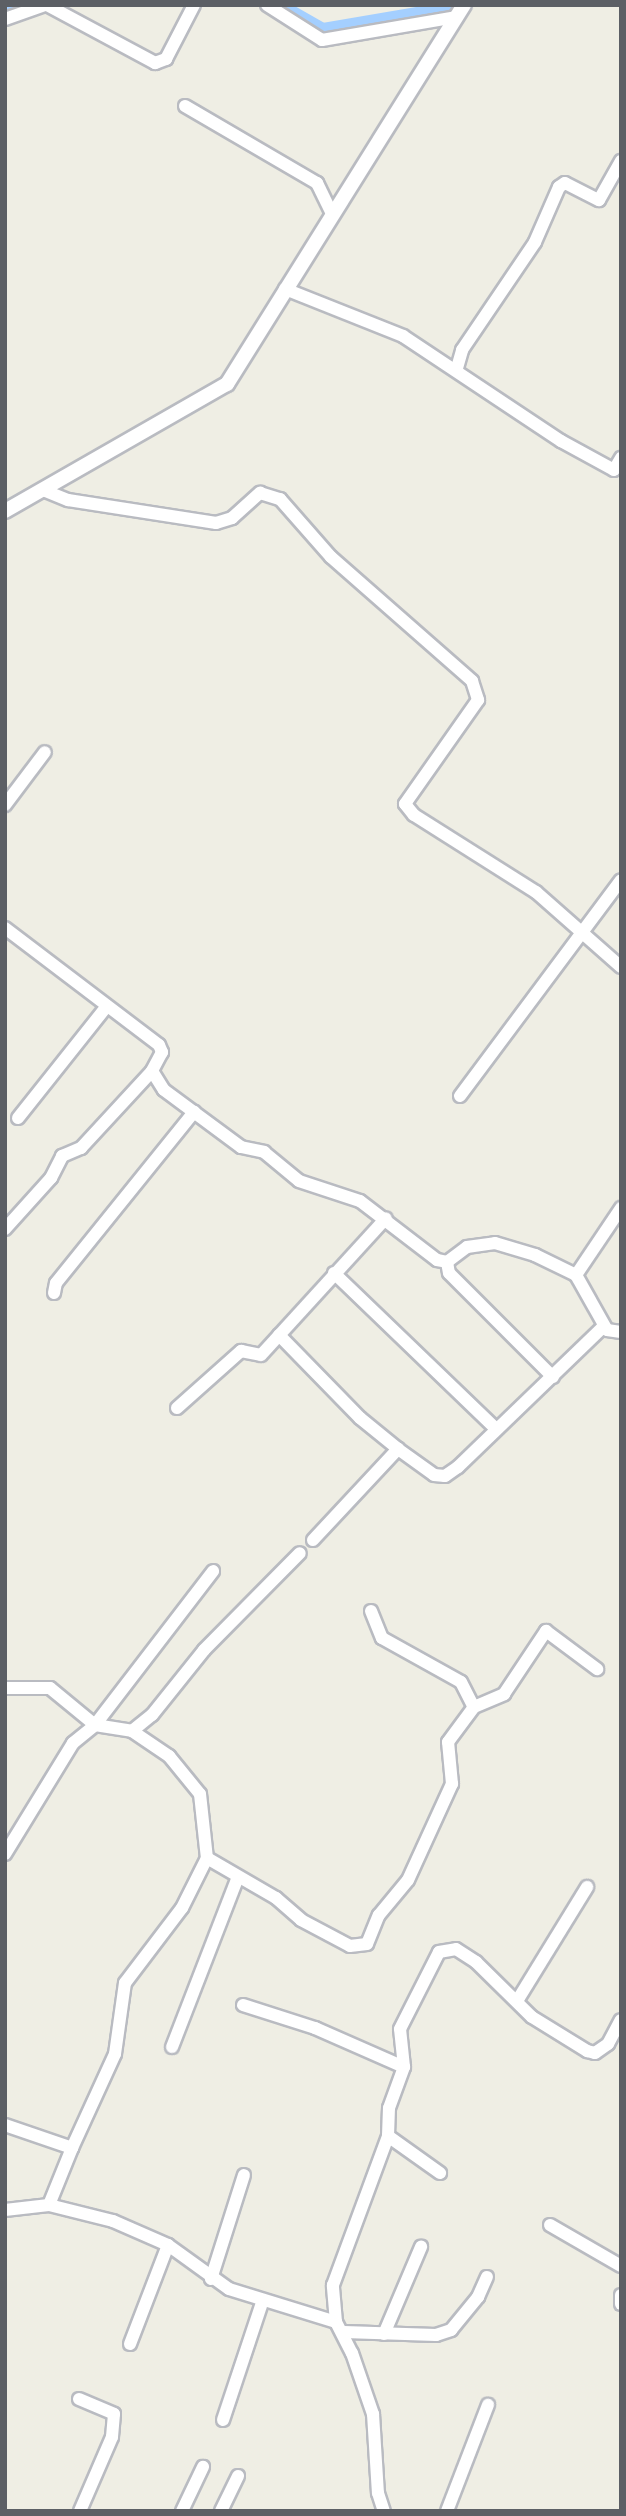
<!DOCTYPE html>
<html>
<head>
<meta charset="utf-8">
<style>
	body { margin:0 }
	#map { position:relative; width:626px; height:2516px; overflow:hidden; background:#efeee4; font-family:"Open Sans",sans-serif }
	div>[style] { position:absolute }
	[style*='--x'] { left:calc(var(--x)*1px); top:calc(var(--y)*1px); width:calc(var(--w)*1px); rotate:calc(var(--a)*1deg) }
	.canal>* { height:10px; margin:-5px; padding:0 5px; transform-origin:5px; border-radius:5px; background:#a4cfff }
	.roads { filter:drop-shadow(2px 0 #b9bbc1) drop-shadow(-2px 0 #b9bbc1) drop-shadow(0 2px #b9bbc1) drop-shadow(0 -2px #b9bbc1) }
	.minor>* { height:12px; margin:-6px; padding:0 6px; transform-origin:6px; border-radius:6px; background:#fff }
	.tertiary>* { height:14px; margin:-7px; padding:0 7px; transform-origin:7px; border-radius:7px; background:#fff }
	span { translate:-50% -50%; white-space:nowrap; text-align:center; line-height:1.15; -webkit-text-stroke:5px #fff; paint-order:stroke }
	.frame { position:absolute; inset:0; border:7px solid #5c5f65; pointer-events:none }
</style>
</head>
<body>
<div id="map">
	<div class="canal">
		<div style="--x:283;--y:5;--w:46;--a:29.9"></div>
		<div style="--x:323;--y:28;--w:137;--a:-9.7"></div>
		<div style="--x:6;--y:13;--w:20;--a:-24"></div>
	</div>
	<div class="roads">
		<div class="minor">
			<div style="--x:47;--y:5;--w:123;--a:28.2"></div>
			<div style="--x:155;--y:63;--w:12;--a:-20"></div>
			<div style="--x:166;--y:59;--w:61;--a:-62.6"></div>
			<div style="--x:267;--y:5;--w:65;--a:32.5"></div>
			<div style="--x:322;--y:40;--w:137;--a:-9.7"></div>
			<div style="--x:5;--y:19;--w:42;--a:-19.3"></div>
			<div style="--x:185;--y:106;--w:153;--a:30.3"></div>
			<div style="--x:317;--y:183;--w:34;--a:64"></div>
			<div style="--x:285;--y:289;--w:127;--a:21.7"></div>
			<div style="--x:403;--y:336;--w:190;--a:33.6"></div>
			<div style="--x:561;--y:441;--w:60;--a:28.7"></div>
			<div style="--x:614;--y:470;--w:14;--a:-60"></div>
			<div style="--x:457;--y:368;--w:19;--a:-74"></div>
			<div style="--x:462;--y:350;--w:130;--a:-55.9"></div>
			<div style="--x:535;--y:242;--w:60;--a:-66.4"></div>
			<div style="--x:559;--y:187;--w:7;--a:-34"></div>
			<div style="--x:565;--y:183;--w:38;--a:27"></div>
			<div style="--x:599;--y:200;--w:45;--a:-60.6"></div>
			<div style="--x:43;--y:490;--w:27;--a:22"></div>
			<div style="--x:68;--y:500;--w:150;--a:8.8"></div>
			<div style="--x:216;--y:523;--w:17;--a:-17"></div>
			<div style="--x:232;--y:518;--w:38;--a:-42"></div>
			<div style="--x:260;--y:493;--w:21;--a:17"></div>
			<div style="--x:280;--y:499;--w:77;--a:48.7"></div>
			<div style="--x:331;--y:557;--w:188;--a:41.3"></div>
			<div style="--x:472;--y:681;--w:20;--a:72"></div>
			<div style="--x:478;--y:700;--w:127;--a:125.1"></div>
			<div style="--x:405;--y:804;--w:14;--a:51"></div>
			<div style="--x:414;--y:815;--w:144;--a:32.3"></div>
			<div style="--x:536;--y:892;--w:113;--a:41.4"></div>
			<div style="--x:5;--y:805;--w:66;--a:-53"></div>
			<div style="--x:5;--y:928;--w:193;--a:37.2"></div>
			<div style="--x:159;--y:1045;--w:8;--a:67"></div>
			<div style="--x:162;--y:1052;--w:21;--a:118"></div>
			<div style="--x:152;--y:1071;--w:22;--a:58"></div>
			<div style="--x:164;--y:1090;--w:96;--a:36.5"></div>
			<div style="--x:241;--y:1147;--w:24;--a:12"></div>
			<div style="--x:264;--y:1152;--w:45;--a:39.6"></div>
			<div style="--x:299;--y:1181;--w:64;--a:18.2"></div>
			<div style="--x:360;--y:1201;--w:97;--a:37.5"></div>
			<div style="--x:437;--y:1260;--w:10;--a:11"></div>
			<div style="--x:447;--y:1262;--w:25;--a:-37"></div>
			<div style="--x:467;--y:1247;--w:28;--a:-8"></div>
			<div style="--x:495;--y:1243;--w:42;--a:16.7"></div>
			<div style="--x:535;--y:1255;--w:46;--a:26"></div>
			<div style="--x:576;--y:1275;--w:63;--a:60.6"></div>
			<div style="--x:607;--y:1330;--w:14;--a:8"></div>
			<div style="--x:460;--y:1096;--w:269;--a:-53.3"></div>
			<div style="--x:18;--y:1118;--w:143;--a:-51.5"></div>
			<div style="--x:5;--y:1229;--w:69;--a:-48"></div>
			<div style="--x:51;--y:1178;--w:25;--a:-63"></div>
			<div style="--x:62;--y:1156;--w:21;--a:-23"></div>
			<div style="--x:81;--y:1148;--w:105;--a:-47.3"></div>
			<div style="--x:447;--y:1262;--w:11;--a:80"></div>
			<div style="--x:449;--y:1273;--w:147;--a:45"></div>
			<div style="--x:334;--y:1273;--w:223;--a:43.9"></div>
			<div style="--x:576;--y:1275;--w:81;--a:-56.1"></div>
			<div style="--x:54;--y:1293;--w:10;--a:-79"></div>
			<div style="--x:56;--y:1283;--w:220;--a:-51.1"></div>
			<div style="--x:279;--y:1335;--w:116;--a:45.7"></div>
			<div style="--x:360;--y:1418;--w:49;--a:39.2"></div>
			<div style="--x:177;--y:1408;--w:86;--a:-41.7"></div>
			<div style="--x:241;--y:1351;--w:20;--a:11"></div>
			<div style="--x:261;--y:1355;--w:185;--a:-47.6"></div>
			<div style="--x:313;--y:1540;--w:125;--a:-47"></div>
			<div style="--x:398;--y:1449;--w:44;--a:35.8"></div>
			<div style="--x:434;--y:1475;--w:11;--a:5"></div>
			<div style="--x:445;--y:1476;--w:16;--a:-35"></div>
			<div style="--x:458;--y:1467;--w:203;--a:-44"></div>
			<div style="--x:371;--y:1611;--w:29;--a:68"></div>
			<div style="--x:382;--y:1638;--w:90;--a:29.1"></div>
			<div style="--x:461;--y:1682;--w:28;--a:63"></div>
			<div style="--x:5;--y:1688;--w:45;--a:0"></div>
			<div style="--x:50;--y:1688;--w:58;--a:39.4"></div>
			<div style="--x:95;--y:1725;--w:37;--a:9"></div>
			<div style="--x:132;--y:1731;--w:45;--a:34"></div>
			<div style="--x:169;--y:1756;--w:49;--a:50.8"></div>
			<div style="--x:200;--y:1794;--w:64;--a:83.8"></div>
			<div style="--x:207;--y:1858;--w:80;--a:30.1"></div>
			<div style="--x:276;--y:1898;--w:33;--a:41"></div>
			<div style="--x:301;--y:1920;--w:55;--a:28"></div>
			<div style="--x:350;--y:1946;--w:17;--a:-7"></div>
			<div style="--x:367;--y:1944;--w:31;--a:-68"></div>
			<div style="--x:379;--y:1915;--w:45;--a:-50.4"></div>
			<div style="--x:408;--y:1880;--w:106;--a:-65.4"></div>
			<div style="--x:452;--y:1784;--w:42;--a:-95.4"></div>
			<div style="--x:448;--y:1742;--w:44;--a:-53.4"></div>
			<div style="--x:474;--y:1707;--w:33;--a:-23"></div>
			<div style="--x:504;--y:1694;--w:76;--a:-56.3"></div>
			<div style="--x:546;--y:1631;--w:64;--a:36.7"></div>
			<div style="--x:132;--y:1731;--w:26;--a:-39"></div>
			<div style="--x:152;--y:1715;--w:83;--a:-51.3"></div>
			<div style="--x:204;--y:1650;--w:136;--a:-45.3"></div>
			<div style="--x:5;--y:1854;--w:130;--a:-58.5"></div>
			<div style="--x:73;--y:1743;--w:28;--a:-39"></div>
			<div style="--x:95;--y:1725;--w:194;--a:-52.5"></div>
			<div style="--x:517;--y:2001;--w:134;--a:-58.4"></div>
			<div style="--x:243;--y:2005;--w:76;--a:17.7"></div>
			<div style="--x:315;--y:2028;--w:97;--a:23.7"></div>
			<div style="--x:172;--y:2047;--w:182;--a:-68.8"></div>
			<div style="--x:5;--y:2125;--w:71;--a:18.9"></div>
			<div style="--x:72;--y:2148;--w:61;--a:112"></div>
			<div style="--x:49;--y:2205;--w:66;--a:14"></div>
			<div style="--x:113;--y:2221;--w:60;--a:23.6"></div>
			<div style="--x:168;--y:2245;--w:75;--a:35.8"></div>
			<div style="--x:229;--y:2289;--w:112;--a:17.1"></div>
			<div style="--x:336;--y:2322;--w:35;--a:63"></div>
			<div style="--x:352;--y:2353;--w:65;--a:71"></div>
			<div style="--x:373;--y:2414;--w:79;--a:86.4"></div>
			<div style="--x:378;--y:2493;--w:19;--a:72"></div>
			<div style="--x:388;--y:2136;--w:64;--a:35.4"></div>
			<div style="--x:72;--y:2148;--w:103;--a:-65.4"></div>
			<div style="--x:115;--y:2054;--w:72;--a:-82"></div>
			<div style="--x:125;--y:1983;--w:94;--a:-52.8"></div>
			<div style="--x:182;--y:1908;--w:56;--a:-63.4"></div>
			<div style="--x:5;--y:2210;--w:44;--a:-6.5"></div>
			<div style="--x:550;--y:2225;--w:82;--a:30"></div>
			<div style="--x:211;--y:2279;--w:109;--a:-72.4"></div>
			<div style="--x:621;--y:2295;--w:9;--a:90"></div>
			<div style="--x:336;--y:2322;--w:37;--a:-95"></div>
			<div style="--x:333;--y:2285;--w:159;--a:-69.7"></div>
			<div style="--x:388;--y:2136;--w:28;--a:-88"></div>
			<div style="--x:389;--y:2108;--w:44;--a:-69.9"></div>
			<div style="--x:404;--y:2067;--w:38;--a:-96"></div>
			<div style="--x:400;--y:2029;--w:86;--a:-63.1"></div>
			<div style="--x:439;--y:1952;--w:17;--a:-10"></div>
			<div style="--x:456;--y:1949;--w:24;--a:33"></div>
			<div style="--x:476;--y:1962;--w:78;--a:44.5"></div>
			<div style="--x:532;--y:2017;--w:65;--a:31.7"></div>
			<div style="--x:587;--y:2051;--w:8;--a:14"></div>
			<div style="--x:595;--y:2053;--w:16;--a:-35"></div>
			<div style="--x:608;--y:2044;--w:27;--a:-62"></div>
			<div style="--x:344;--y:2332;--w:92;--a:1.9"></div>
			<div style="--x:436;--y:2335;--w:16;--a:-18"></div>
			<div style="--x:451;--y:2330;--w:43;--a:-50.7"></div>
			<div style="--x:478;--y:2297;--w:22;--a:-66"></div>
			<div style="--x:384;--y:2334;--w:95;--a:-67"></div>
			<div style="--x:130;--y:2344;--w:106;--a:-69"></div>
			<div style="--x:79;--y:2399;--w:38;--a:23"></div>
			<div style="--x:114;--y:2414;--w:23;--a:95"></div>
			<div style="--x:112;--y:2437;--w:81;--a:113.4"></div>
			<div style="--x:223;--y:2420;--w:126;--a:-71.6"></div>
			<div style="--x:182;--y:2511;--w:49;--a:-64.5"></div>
			<div style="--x:221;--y:2511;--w:39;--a:-64"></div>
			<div style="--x:447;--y:2511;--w:114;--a:-68.9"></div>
		</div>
		<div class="tertiary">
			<div style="--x:5;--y:511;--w:256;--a:-29.8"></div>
			<div style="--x:227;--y:384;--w:447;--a:-58"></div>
		</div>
	</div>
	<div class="frame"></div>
</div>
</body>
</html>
